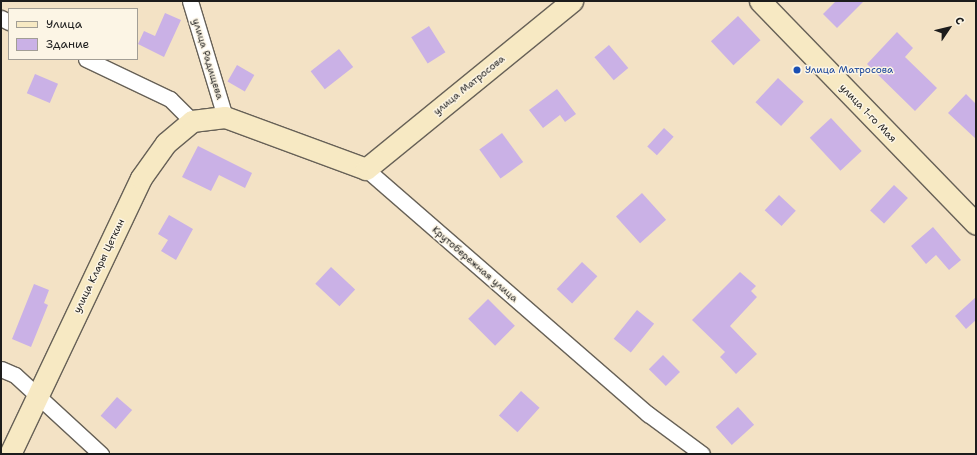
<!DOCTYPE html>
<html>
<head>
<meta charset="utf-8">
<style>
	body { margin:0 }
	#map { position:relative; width:977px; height:455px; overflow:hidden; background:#f3e2c5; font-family:"Shantell Sans",sans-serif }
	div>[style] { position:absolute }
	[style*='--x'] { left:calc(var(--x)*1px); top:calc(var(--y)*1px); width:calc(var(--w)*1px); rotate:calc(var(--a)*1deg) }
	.building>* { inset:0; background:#cab1e6; transform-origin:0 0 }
	.roads { filter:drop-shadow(1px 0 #676157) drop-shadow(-1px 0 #676157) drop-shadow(0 1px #676157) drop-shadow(0 -1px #676157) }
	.street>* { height:15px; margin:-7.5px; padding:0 7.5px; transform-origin:7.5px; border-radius:7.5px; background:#fff }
	.secondary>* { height:21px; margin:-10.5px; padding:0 10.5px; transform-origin:10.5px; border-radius:10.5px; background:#f7e9c3 }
	.dots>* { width:11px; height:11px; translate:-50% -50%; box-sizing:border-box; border:2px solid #fcf5e5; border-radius:50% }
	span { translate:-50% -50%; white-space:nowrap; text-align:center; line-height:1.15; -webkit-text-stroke:3px #fcf5e5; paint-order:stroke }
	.street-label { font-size:10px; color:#1c1c1c }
	.transit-label { font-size:10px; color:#164399 }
	.left { translate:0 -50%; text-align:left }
	.frame { position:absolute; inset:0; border:2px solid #1c1c1c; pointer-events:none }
	.legend { position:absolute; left:8px; top:8px; width:130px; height:52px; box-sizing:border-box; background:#fcf5e5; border:1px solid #a29e95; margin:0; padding:5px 7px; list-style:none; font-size:12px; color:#1c1c1c }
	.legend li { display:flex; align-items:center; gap:8px; height:20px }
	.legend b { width:20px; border:1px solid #a29e95 }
	.north { position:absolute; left:929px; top:8px; width:40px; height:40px; -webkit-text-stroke:3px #fcf5e5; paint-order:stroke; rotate:55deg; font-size:11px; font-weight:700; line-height:16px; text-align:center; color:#1c1c1c }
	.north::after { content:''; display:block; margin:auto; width:14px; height:18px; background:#1c1c1c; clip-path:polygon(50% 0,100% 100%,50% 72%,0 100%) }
</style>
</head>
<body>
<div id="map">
	<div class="building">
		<div style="clip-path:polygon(836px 1px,864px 1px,837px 28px,823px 14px)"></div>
		<div style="clip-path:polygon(165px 13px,181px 20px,164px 57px,138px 44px,144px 31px,155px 36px)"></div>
		<div style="left:738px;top:16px;width:33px;height:37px;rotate:47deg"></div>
		<div style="left:429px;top:26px;width:31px;height:21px;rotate:58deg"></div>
		<div style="clip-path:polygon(897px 32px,913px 48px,905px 57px,937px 88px,915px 111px,867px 64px)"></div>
		<div style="left:609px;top:45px;width:30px;height:19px;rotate:50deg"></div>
		<div style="left:339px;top:49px;width:23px;height:36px;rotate:52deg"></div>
		<div style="left:237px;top:65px;width:20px;height:19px;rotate:30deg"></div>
		<div style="left:35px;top:74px;width:25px;height:21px;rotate:23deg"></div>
		<div style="left:778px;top:78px;width:35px;height:33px;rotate:43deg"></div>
		<div style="clip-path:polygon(557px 89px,576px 114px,565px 122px,560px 115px,543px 128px,529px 110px)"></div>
		<div style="clip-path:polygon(966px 94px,976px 104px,976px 139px,948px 113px)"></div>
		<div style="left:831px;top:118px;width:45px;height:29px;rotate:47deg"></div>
		<div style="left:664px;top:128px;width:13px;height:25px;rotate:42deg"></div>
		<div style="left:502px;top:133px;width:36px;height:28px;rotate:54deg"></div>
		<div style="clip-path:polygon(198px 146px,252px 173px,245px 188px,219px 175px,211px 191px,182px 177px)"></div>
		<div style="left:894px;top:185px;width:19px;height:35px;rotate:43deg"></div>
		<div style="left:642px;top:193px;width:36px;height:35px;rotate:48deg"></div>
		<div style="left:779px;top:195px;width:23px;height:21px;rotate:43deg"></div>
		<div style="clip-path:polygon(169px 215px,193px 229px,176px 260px,161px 251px,168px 240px,158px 234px)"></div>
		<div style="clip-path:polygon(933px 227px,961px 260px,949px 270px,936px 255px,926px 264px,911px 246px)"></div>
		<div style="left:582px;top:262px;width:21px;height:37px;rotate:43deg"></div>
		<div style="left:331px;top:267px;width:33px;height:23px;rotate:43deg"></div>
		<div style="clip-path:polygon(740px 272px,756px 286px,751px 291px,757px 297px,730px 326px,757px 354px,736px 374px,720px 357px,725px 352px,692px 320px)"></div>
		<div style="clip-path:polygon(34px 284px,49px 290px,44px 303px,48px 305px,31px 347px,12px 339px)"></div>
		<div style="clip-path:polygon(976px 297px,976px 320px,966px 329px,955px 316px)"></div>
		<div style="left:488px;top:299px;width:38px;height:28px;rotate:45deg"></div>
		<div style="left:637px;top:310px;width:22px;height:37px;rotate:39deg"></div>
		<div style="left:663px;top:355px;width:24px;height:20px;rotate:45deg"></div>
		<div style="left:521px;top:391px;width:25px;height:33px;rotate:42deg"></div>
		<div style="left:117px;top:397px;width:20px;height:25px;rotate:41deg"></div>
		<div style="left:738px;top:407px;width:24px;height:30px;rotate:48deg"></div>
	</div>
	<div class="roads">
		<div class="street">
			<div style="--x:190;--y:1;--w:121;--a:73.2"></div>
			<div style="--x:1;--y:18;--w:9;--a:27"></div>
			<div style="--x:86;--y:59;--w:93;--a:25.5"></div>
			<div style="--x:170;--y:99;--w:31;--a:45"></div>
			<div style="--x:366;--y:169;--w:374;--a:41"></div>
			<div style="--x:648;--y:414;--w:67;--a:36.5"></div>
			<div style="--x:1;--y:369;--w:15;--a:23"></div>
			<div style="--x:15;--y:375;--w:117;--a:42.6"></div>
		</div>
		<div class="secondary">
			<div style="--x:760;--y:1;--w:310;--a:45.9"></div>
			<div style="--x:10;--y:454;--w:306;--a:-64.6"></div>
			<div style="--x:141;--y:178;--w:43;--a:-54.5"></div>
			<div style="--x:166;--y:143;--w:34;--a:-40"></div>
			<div style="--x:192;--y:121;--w:33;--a:-7"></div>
			<div style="--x:225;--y:117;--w:150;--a:20.2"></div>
			<div style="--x:366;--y:169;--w:266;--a:-39.2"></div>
		</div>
	</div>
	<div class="dots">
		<div style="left:797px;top:70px;background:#1a4fb4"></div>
	</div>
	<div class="street-label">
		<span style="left:208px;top:59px;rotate:73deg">улица Радищева</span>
		<span style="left:469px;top:85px;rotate:-39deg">улица Матросова</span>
		<span style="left:868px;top:113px;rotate:46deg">улица 1-го Мая</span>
		<span style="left:475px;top:264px;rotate:41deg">Крутобережная улица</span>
		<span style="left:99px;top:266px;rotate:-64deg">улица Клары Цеткин</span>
	</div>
	<div class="transit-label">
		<span class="left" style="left:805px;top:70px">Улица Матросова</span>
	</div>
	<div class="frame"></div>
	<ul class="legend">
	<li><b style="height:5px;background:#f7e9c3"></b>Улица</li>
	<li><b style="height:11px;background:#cab1e6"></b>Здание</li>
	</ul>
	<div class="north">С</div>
</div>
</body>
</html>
